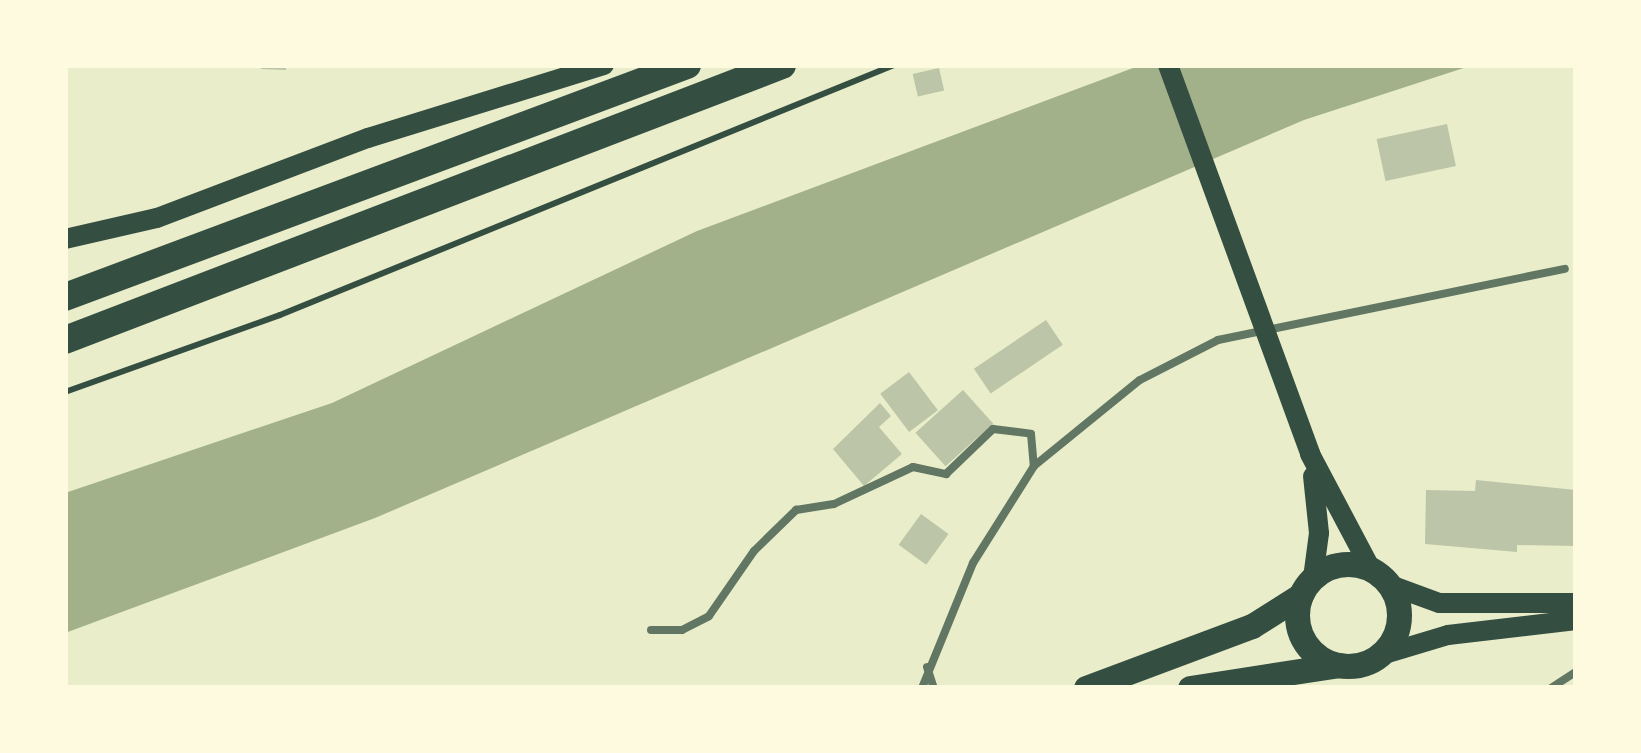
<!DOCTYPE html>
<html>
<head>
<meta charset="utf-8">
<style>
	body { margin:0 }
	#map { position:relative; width:1641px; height:753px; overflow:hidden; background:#e9edc9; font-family:"Times New Roman",serif }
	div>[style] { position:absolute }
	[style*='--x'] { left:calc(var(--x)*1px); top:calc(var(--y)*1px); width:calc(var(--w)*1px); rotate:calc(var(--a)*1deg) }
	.water>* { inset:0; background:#a3b18a }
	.building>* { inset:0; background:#bcc5a7; transform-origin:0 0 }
	.path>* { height:6px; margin:-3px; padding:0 3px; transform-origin:3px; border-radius:3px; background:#344e41 }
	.service>* { height:8px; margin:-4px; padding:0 4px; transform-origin:4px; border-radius:4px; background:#617663 }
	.secondary>* { height:20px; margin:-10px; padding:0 10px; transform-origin:10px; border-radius:10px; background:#344e41 }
	.primary>* { height:25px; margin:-12.5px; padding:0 12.5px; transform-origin:12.5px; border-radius:12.5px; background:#344e41 }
	.primary>.ring { margin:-12.5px; padding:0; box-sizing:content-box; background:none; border:25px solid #344e41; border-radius:50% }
	.trunk>* { height:28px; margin:-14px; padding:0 14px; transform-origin:14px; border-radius:14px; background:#344e41 }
	span { translate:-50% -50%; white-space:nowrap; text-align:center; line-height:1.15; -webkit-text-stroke:10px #fefae0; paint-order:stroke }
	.frame { position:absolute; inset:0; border:68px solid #fefae0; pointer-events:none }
</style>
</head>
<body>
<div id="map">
	<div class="water">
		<div style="clip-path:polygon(1141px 65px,1473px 65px,1304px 120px,375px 518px,65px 633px,65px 493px,332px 403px,697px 231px)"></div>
	</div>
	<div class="building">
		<div style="clip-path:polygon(261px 65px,286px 65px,286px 70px,261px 69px)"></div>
		<div style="left:939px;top:68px;width:23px;height:27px;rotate:77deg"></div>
		<div style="left:1447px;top:124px;width:43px;height:72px;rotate:78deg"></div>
		<div style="left:1046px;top:320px;width:30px;height:87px;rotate:56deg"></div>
		<div style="left:909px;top:372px;width:48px;height:36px;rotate:53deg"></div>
		<div style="left:963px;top:390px;width:45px;height:64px;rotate:48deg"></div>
		<div style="clip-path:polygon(880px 403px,891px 416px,879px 427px,902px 454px,864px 486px,833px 449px)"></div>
		<div style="clip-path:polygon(1476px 480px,1576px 490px,1575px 546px,1517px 545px,1517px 552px,1425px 544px,1426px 490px,1475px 491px)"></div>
		<div style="left:921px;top:514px;width:34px;height:38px;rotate:36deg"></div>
	</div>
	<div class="path">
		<div style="--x:65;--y:392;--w:228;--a:-19.7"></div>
		<div style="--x:280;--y:315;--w:663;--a:-22.15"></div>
	</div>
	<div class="service">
		<div style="--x:651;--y:630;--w:31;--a:0"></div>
		<div style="--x:682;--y:630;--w:30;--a:-27"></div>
		<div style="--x:709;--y:616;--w:79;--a:-55.3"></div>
		<div style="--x:754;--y:551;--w:59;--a:-44.3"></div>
		<div style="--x:796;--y:510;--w:38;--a:-9"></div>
		<div style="--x:834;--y:504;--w:87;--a:-25.1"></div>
		<div style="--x:913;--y:467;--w:34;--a:12"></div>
		<div style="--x:946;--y:474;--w:65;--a:-43.8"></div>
		<div style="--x:993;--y:429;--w:38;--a:7"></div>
		<div style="--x:1031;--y:434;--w:32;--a:85"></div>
		<div style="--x:927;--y:667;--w:22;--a:72"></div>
		<div style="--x:922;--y:688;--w:135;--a:-67.8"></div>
		<div style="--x:973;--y:563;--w:115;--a:-57.8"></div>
		<div style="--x:1034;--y:466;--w:136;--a:-39.1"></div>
		<div style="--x:1140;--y:380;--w:88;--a:-27.1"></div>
		<div style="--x:1218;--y:340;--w:354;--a:-11.6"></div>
		<div style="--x:1551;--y:688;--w:30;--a:-33"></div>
	</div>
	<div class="secondary">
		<div style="--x:1168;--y:65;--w:414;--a:69.9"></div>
		<div style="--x:1310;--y:454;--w:130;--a:62.1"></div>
		<div style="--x:65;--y:239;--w:94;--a:-12.9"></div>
		<div style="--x:157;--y:218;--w:226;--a:-20.8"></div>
		<div style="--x:368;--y:138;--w:247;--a:-17.2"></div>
		<div style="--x:1313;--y:578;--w:45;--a:-82.4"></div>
		<div style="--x:1319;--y:533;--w:57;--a:-96"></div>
		<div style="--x:1390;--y:585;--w:52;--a:20.2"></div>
		<div style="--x:1439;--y:603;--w:137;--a:0"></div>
		<div style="--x:1378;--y:656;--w:73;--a:-16.7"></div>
		<div style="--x:1448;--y:635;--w:129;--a:-6.7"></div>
	</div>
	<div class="primary">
		<div class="ring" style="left:1297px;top:564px;width:77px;height:77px"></div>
		<div style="--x:1086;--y:688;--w:177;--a:-20.5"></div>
		<div style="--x:1252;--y:626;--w:58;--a:-32.3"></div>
		<div style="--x:1190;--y:688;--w:150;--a:-8.8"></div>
	</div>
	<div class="trunk">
		<div style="--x:65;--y:297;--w:664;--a:-20.46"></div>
		<div style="--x:65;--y:340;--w:768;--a:-20.98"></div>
	</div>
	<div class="frame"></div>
</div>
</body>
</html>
